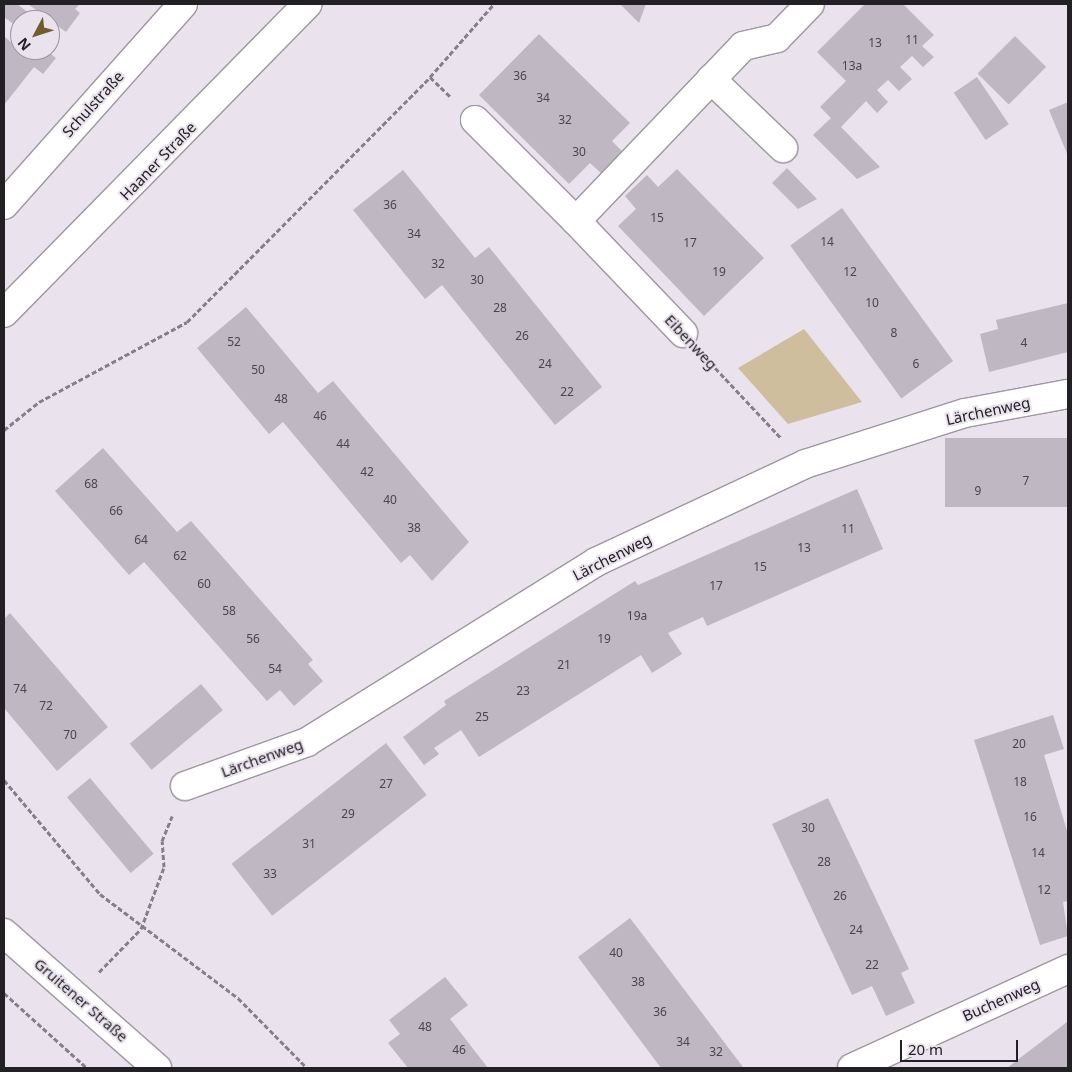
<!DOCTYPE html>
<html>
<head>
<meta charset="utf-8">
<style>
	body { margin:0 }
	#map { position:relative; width:1072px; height:1072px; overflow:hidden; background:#eae3ee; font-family:"Noto Sans",sans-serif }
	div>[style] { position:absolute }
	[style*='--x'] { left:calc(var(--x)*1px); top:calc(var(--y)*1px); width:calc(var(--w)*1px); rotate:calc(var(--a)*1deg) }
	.green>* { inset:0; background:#cebe9e }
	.building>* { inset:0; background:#bfb8c3; transform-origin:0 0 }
	.path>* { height:3px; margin-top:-1.5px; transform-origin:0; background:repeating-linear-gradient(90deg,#858088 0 5px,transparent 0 7.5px) }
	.roads { filter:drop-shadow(1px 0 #9e97a1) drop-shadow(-1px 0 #9e97a1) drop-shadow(0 1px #9e97a1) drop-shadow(0 -1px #9e97a1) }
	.minor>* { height:28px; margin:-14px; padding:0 14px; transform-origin:14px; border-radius:14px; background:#fff }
	.major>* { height:28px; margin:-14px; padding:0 14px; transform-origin:14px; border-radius:14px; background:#fff }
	span { translate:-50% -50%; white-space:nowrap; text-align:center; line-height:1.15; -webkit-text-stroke:4px #eae3ee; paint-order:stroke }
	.number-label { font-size:12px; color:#4a464c }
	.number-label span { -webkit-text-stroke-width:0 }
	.street-label { font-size:15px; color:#232025 }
	.frame { position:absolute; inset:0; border:5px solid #232025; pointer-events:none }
	.north { position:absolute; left:10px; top:10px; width:50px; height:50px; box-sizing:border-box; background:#eae3ee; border:1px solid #9a959e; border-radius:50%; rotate:230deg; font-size:14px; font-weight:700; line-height:20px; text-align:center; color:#232025 }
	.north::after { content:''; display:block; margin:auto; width:18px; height:22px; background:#725c2c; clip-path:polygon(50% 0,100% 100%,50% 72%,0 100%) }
	.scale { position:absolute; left:900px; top:1040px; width:118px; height:22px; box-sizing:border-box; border:2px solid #232025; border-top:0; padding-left:6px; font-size:15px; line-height:18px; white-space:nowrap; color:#232025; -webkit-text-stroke:4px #eae3ee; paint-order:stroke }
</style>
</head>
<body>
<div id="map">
	<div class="green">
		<div style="clip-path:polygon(804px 329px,862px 402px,788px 424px,738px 368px)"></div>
	</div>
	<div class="building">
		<div style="clip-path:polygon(5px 4px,17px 4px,38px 20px,20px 20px,20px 29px,4px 17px)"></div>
		<div style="clip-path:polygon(28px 4px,80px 4px,75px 9px,80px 13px,66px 32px)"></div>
		<div style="clip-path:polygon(620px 4px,646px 4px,639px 23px)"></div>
		<div style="clip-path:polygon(865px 4px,903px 4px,934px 35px,922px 46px,934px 57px,923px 67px,912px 56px,900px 67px,912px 79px,899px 91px,888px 80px,877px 90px,888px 102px,877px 113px,866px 101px,841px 127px,880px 167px,857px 179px,813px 135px,831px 118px,820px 107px,846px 81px,817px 52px)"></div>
		<div style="clip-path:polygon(539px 34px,630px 123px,612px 141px,624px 153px,602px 174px,590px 163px,569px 184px,479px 95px)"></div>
		<div style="clip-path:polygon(4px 36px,20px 50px,46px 50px,56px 58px,43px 74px,34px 67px,4px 105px)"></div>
		<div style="left:1015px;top:36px;width:44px;height:53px;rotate:45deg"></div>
		<div style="left:977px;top:77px;width:57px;height:28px;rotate:56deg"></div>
		<div style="clip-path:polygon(1068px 102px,1068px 156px,1049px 110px)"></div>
		<div style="clip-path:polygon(787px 168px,817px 199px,798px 209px,772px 183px)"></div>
		<div style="clip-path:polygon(677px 169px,764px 258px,704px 316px,618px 226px,636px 209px,625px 196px,647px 175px,658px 187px)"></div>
		<div style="clip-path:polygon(403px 170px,475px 258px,489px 247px,602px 387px,555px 425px,442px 285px,425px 299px,353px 210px)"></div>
		<div style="left:842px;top:208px;width:189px;height:64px;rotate:54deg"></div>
		<div style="clip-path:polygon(1068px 303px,1068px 352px,989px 372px,980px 334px,998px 329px,996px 320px)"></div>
		<div style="clip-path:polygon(246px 307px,318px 393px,333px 381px,469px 542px,432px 581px,410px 555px,401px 563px,283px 422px,269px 434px,197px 348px)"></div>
		<div style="left:1068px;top:438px;width:69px;height:123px;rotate:90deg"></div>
		<div style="clip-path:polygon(103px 448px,177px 532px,191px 521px,313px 660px,308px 664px,323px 681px,294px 706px,280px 690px,267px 701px,144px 562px,129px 575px,55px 491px)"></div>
		<div style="clip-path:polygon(857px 489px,883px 549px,707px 626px,703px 617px,668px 633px,682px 654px,652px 673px,641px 655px,479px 757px,461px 730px,434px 748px,439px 754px,424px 765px,403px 737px,446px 705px,444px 701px,635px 581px,638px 585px)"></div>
		<div style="clip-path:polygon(10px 613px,108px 727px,57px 771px,4px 708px,4px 619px)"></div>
		<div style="left:201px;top:684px;width:34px;height:93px;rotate:50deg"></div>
		<div style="clip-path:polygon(1053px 715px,1064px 749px,1044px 755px,1068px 834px,1068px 901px,1063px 902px,1068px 936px,1040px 945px,974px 740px)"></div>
		<div style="left:386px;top:743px;width:66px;height:196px;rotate:52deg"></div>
		<div style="left:90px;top:778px;width:99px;height:30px;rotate:50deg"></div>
		<div style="clip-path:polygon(828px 798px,909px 969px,901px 973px,915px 1003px,886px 1016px,872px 986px,852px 995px,772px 824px)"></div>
		<div style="clip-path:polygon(630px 918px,743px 1067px,742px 1068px,661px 1068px,578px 957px)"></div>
		<div style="clip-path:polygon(445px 977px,468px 1005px,450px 1019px,488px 1068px,408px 1068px,388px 1043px,400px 1034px,389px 1020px)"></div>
		<div style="clip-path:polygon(1068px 1021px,1068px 1068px,1007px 1068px,1058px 1029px)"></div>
	</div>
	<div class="path">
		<div style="--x:430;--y:77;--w:29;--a:44"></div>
		<div style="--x:705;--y:357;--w:111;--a:46.8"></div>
		<div style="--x:4;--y:430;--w:45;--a:-38.7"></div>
		<div style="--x:39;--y:402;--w:168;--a:-28.4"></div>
		<div style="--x:187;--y:322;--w:345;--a:-45.2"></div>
		<div style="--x:430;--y:77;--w:97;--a:-48.8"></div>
		<div style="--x:4;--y:780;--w:149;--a:49.9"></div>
		<div style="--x:100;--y:894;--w:173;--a:37"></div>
		<div style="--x:238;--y:998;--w:98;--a:45.4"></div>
		<div style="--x:99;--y:972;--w:60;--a:-45.7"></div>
		<div style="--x:141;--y:929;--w:66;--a:-69.6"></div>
		<div style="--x:164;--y:867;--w:26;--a:-94"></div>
		<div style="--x:162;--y:841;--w:27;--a:-68"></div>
		<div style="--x:4;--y:993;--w:112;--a:42.1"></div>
	</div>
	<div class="roads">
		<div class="minor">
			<div style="--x:711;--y:79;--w:100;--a:43.8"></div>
			<div style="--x:475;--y:120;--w:143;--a:45"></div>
			<div style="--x:576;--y:221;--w:242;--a:-46.3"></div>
			<div style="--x:743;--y:46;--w:35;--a:-13"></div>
			<div style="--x:777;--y:38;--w:47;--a:-45.9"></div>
			<div style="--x:4;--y:205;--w:269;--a:-48.3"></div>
			<div style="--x:576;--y:221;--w:155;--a:46.3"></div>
			<div style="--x:185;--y:786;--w:130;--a:-19.8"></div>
			<div style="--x:307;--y:742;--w:340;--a:-31.9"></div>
			<div style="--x:596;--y:562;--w:231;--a:-25.1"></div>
			<div style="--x:805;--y:464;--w:168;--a:-17.7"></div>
			<div style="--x:965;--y:413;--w:105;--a:-10.5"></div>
			<div style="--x:852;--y:1068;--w:238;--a:-24.6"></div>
		</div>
		<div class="major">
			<div style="--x:4;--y:313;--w:433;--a:-45.5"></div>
			<div style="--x:4;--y:933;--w:204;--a:41.4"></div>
		</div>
	</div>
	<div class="number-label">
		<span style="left:912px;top:40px">11</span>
		<span style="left:875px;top:43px">13</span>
		<span style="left:852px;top:66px">13a</span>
		<span style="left:520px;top:76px">36</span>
		<span style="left:543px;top:98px">34</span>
		<span style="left:565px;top:120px">32</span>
		<span style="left:579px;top:152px">30</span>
		<span style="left:390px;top:205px">36</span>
		<span style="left:657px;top:218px">15</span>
		<span style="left:414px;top:234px">34</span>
		<span style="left:827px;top:242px">14</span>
		<span style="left:690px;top:243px">17</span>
		<span style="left:438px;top:264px">32</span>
		<span style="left:719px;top:272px">19</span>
		<span style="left:850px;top:272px">12</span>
		<span style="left:477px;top:280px">30</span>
		<span style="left:872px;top:303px">10</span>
		<span style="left:500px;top:308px">28</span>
		<span style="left:894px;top:333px">8</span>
		<span style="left:522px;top:336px">26</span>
		<span style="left:234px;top:342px">52</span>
		<span style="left:1024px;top:343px">4</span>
		<span style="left:545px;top:364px">24</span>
		<span style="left:916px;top:364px">6</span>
		<span style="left:258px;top:370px">50</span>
		<span style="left:567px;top:392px">22</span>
		<span style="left:281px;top:399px">48</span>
		<span style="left:320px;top:416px">46</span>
		<span style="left:343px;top:444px">44</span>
		<span style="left:367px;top:472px">42</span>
		<span style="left:1026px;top:481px">7</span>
		<span style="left:91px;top:484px">68</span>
		<span style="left:978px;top:491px">9</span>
		<span style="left:390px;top:500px">40</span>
		<span style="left:116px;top:511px">66</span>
		<span style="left:414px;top:528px">38</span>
		<span style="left:848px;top:529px">11</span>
		<span style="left:141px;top:540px">64</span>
		<span style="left:804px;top:548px">13</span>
		<span style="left:180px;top:556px">62</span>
		<span style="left:760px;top:567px">15</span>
		<span style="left:204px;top:584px">60</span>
		<span style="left:716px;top:586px">17</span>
		<span style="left:229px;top:611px">58</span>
		<span style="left:637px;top:616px">19a</span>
		<span style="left:253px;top:639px">56</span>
		<span style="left:604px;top:639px">19</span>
		<span style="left:564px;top:665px">21</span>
		<span style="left:275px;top:669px">54</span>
		<span style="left:20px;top:689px">74</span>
		<span style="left:523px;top:691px">23</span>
		<span style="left:46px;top:706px">72</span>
		<span style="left:482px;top:717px">25</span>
		<span style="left:70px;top:735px">70</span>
		<span style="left:1019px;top:744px">20</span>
		<span style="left:1020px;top:782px">18</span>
		<span style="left:386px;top:784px">27</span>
		<span style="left:348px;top:814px">29</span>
		<span style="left:1030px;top:817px">16</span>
		<span style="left:808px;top:828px">30</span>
		<span style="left:309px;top:844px">31</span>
		<span style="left:1038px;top:853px">14</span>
		<span style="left:824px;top:862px">28</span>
		<span style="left:270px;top:874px">33</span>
		<span style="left:1044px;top:890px">12</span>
		<span style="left:840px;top:896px">26</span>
		<span style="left:856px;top:930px">24</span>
		<span style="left:616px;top:953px">40</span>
		<span style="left:872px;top:965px">22</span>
		<span style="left:638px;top:982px">38</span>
		<span style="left:660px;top:1012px">36</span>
		<span style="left:425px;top:1027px">48</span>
		<span style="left:683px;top:1042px">34</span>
		<span style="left:459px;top:1050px">46</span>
		<span style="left:716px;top:1052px">32</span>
	</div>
	<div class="street-label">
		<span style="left:93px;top:104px;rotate:-48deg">Schulstraße</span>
		<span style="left:158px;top:161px;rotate:-46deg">Haaner Straße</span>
		<span style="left:691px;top:342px;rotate:47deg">Eibenweg</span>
		<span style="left:988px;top:411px;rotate:-12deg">Lärchenweg</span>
		<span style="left:612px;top:557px;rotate:-27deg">Lärchenweg</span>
		<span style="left:262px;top:758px;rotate:-20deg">Lärchenweg</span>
		<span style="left:81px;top:1000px;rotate:41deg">Gruitener Straße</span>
		<span style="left:1001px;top:1000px;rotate:-24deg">Buchenweg</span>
	</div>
	<div class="frame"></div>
	<div class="north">N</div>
	<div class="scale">20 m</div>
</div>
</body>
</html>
